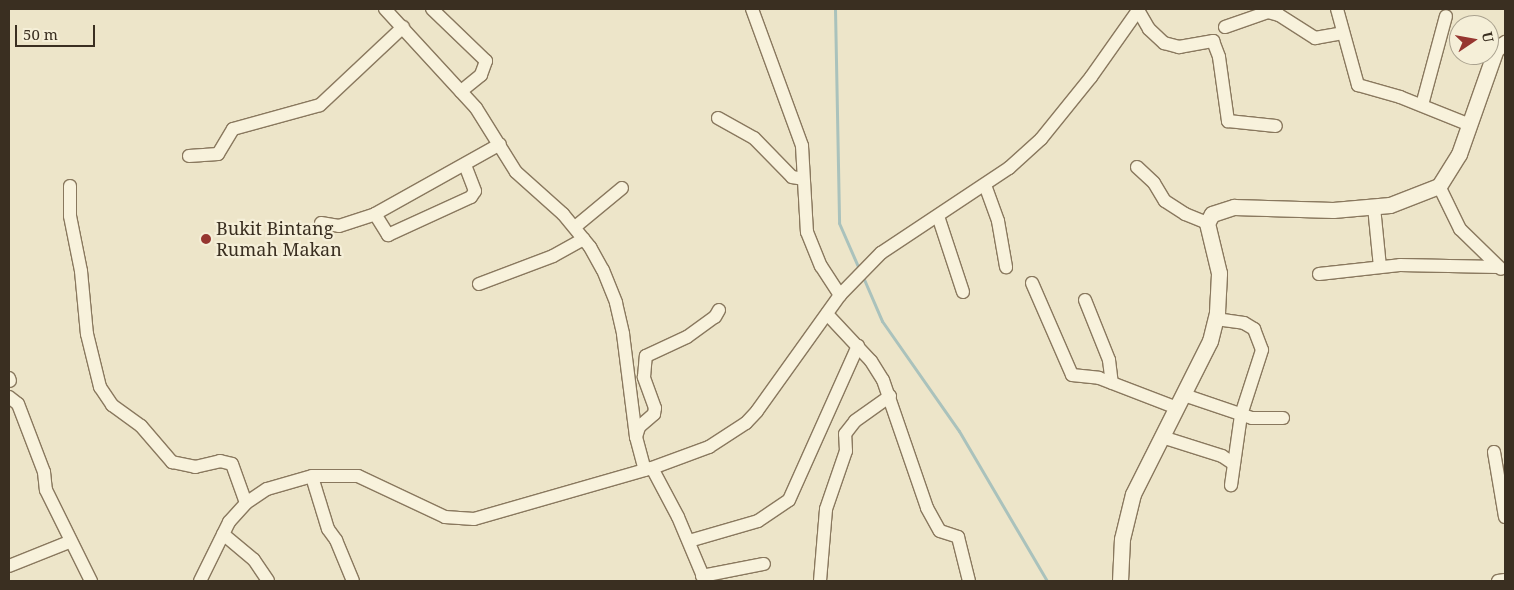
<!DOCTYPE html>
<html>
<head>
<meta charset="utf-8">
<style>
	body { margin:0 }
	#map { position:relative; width:1514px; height:590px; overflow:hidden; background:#ede5c9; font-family:"Noto Serif",serif }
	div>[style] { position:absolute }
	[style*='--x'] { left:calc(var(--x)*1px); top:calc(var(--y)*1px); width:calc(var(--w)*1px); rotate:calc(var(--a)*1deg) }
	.stream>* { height:3px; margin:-1.5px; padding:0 1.5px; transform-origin:1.5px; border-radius:1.5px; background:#aac2bc }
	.roads { filter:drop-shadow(1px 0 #89785e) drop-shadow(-1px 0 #89785e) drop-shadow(0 1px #89785e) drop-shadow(0 -1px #89785e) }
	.minor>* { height:12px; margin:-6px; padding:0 6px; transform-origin:6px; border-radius:6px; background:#f8f2dc }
	.tertiary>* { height:15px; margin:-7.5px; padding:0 7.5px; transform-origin:7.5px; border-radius:7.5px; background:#f8f2dc }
	.dots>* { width:14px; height:14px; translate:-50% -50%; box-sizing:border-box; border:2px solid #f5efd8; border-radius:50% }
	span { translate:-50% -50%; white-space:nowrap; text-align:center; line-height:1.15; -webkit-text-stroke:4.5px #f5efd8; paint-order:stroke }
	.poi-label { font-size:18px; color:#3a2f21 }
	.left { translate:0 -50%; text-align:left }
	.frame { position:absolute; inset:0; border:10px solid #3a2f21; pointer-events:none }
	.north { position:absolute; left:1449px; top:15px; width:50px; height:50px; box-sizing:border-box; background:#f5efd8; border:1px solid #aaa28f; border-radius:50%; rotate:78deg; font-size:14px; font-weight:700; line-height:20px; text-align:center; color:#3a2f21 }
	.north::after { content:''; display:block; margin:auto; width:18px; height:22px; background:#963630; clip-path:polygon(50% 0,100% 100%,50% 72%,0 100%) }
	.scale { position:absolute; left:15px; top:25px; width:80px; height:22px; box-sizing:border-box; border:2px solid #3a2f21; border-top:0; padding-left:6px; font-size:15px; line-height:18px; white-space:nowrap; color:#3a2f21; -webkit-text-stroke:4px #f5efd8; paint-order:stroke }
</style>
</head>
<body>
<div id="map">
	<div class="stream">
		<div style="--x:835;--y:9;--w:214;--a:88.9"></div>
		<div style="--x:839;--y:223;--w:52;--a:66.4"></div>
		<div style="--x:863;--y:277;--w:48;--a:66.6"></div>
		<div style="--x:882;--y:321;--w:134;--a:55"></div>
		<div style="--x:959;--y:431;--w:174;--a:59.6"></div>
	</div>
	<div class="roads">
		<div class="minor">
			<div style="--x:385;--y:9;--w:134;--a:47.4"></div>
			<div style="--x:476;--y:108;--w:75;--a:58"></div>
			<div style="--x:516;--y:172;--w:63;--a:41.8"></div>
			<div style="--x:563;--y:214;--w:43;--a:50.7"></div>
			<div style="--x:590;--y:247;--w:26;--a:61"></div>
			<div style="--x:603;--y:270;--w:35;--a:68"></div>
			<div style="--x:616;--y:303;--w:32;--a:77"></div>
			<div style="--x:623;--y:334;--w:104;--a:82.8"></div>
			<div style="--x:636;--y:437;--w:34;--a:75"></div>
			<div style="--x:432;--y:9;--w:75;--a:43.9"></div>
			<div style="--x:486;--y:61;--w:15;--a:110"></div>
			<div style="--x:481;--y:75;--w:26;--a:141"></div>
			<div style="--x:752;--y:9;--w:146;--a:69.9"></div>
			<div style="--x:802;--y:146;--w:86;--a:86.7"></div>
			<div style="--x:807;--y:232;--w:37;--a:68"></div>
			<div style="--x:821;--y:266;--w:35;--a:57"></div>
			<div style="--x:1337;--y:9;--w:79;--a:74.6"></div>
			<div style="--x:1358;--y:85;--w:44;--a:15.9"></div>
			<div style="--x:1400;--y:97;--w:75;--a:21.8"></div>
			<div style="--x:1138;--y:10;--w:22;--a:60"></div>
			<div style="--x:1149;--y:29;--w:21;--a:43"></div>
			<div style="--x:1164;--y:43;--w:16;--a:15"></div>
			<div style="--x:1179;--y:47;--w:35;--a:-10"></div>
			<div style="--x:1213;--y:41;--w:17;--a:69"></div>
			<div style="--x:1219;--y:57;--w:65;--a:82"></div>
			<div style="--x:1228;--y:121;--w:48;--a:5.9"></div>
			<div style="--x:1225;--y:27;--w:46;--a:-19.2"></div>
			<div style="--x:1268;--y:12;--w:11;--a:15"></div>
			<div style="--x:1279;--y:15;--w:43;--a:32.6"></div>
			<div style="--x:1315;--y:38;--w:28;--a:-10"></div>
			<div style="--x:1422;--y:105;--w:92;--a:-74.9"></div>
			<div style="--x:718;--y:118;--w:41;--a:29.1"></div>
			<div style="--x:754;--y:138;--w:54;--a:45.7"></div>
			<div style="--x:792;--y:177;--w:11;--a:10"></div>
			<div style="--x:189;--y:156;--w:29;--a:-4"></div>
			<div style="--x:218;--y:154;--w:29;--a:-59"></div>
			<div style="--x:233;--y:129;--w:90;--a:-15.4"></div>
			<div style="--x:320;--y:105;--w:114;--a:-43.2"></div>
			<div style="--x:1137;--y:167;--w:23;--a:43"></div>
			<div style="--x:1154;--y:183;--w:21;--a:59"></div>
			<div style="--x:1165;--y:201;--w:24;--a:33"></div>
			<div style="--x:1185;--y:214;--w:24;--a:22"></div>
			<div style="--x:985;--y:185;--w:38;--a:70"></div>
			<div style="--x:998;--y:221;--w:47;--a:80.1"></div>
			<div style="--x:70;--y:186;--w:30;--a:90"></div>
			<div style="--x:70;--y:216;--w:56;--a:78.7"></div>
			<div style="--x:81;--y:271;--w:63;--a:84.6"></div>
			<div style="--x:87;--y:334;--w:55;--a:76.2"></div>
			<div style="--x:100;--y:387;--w:22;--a:56"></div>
			<div style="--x:112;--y:405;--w:36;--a:36"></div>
			<div style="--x:141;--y:426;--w:48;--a:49.3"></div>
			<div style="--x:172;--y:462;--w:24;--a:12"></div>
			<div style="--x:195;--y:467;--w:26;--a:-13"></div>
			<div style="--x:220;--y:461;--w:12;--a:14"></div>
			<div style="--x:232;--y:464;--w:41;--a:70.3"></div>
			<div style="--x:1439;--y:186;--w:48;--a:64"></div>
			<div style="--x:1460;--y:229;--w:57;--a:44.3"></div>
			<div style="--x:1374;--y:207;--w:60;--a:84.3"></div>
			<div style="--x:375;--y:214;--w:25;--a:58"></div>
			<div style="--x:388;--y:235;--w:91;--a:-24.6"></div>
			<div style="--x:471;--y:197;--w:7;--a:-56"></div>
			<div style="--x:475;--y:191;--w:28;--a:-111"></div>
			<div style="--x:938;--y:216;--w:80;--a:71.8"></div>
			<div style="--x:321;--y:223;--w:18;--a:9"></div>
			<div style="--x:339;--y:226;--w:38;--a:-18"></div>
			<div style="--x:375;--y:214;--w:143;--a:-29.2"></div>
			<div style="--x:575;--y:227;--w:61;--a:-39.7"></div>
			<div style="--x:1319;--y:274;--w:81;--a:-6.3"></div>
			<div style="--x:1400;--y:265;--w:98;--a:1.2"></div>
			<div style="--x:1032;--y:283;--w:100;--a:66.5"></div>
			<div style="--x:1072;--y:375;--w:27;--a:6"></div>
			<div style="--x:1099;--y:378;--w:84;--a:21"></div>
			<div style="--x:479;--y:284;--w:79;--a:-20.7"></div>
			<div style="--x:553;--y:256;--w:35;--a:-29"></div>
			<div style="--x:1085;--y:300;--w:65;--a:68.2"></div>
			<div style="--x:1109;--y:360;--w:23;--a:83"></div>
			<div style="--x:827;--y:314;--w:64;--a:46.9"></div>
			<div style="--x:871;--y:361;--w:22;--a:58"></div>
			<div style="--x:883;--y:380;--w:135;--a:71"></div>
			<div style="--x:927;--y:508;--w:26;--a:61"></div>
			<div style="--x:940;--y:531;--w:19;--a:18"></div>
			<div style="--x:958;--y:537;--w:45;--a:76"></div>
			<div style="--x:1216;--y:319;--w:28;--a:8"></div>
			<div style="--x:1244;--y:323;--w:12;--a:31"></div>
			<div style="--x:1254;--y:329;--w:22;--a:69"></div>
			<div style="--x:1262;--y:350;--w:68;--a:107.9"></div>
			<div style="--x:1241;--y:415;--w:71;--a:98.1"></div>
			<div style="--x:9;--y:378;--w:3;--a:72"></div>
			<div style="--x:1184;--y:395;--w:72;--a:18.7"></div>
			<div style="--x:1252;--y:418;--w:31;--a:0"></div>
			<div style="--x:9;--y:397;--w:11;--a:38"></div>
			<div style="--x:18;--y:404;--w:73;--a:69.1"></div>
			<div style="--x:44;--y:472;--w:18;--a:84"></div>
			<div style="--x:46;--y:490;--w:102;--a:63.7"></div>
			<div style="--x:636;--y:437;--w:10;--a:-73"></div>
			<div style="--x:639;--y:427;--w:20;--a:-41"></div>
			<div style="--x:654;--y:414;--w:6;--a:-81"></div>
			<div style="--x:655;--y:408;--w:33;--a:-110"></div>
			<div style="--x:644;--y:377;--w:21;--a:-85"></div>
			<div style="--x:646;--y:356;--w:45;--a:-24.9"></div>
			<div style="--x:687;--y:337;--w:34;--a:-36"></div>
			<div style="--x:715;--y:317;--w:8;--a:-60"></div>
			<div style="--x:1162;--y:437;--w:63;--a:17.6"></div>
			<div style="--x:1222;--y:456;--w:14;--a:34"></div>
			<div style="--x:1494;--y:452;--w:66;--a:80.4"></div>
			<div style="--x:652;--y:468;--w:55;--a:62"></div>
			<div style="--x:678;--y:517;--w:69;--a:67.1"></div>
			<div style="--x:312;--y:477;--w:54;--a:72.9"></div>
			<div style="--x:328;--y:529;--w:14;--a:54"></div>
			<div style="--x:336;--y:540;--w:44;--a:67.5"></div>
			<div style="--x:223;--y:534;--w:40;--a:40"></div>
			<div style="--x:254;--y:560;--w:25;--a:56"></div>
			<div style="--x:689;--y:541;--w:72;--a:-16.2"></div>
			<div style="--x:758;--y:521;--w:37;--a:-34"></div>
			<div style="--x:789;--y:500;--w:169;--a:-65.9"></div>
			<div style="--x:9;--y:566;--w:65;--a:-21.8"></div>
			<div style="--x:702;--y:576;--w:63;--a:-11"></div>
			<div style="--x:200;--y:581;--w:66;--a:-63.8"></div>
			<div style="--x:229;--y:522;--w:25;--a:-48"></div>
			<div style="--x:246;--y:503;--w:25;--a:-34"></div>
			<div style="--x:267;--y:489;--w:47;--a:-16.1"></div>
			<div style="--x:312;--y:476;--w:46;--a:0"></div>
			<div style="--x:358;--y:476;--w:96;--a:25.2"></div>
			<div style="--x:445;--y:517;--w:29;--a:4"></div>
			<div style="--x:474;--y:519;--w:185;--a:-16"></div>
			<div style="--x:652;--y:468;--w:61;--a:-20.2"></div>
			<div style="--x:709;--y:447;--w:44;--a:-33"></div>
			<div style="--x:746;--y:423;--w:16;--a:-47"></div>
			<div style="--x:757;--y:411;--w:143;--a:-54.4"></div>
			<div style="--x:840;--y:295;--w:59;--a:-45.7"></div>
			<div style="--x:881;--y:253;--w:154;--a:-33.6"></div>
			<div style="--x:1009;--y:168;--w:43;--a:-42.2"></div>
			<div style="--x:1041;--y:139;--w:80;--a:-51.1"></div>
			<div style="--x:1091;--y:77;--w:83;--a:-54.8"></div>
			<div style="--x:820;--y:581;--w:72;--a:-85.2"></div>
			<div style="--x:826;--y:509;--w:61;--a:-71"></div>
			<div style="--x:846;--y:451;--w:17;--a:-93"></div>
			<div style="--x:845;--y:434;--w:16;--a:-52"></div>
			<div style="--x:855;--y:421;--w:43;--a:-35.5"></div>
			<div style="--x:1498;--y:581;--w:7;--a:-8"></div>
		</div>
		<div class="tertiary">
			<div style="--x:1120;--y:581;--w:42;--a:-87.3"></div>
			<div style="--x:1122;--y:539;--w:46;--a:-76.3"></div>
			<div style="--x:1133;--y:494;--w:171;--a:-63.3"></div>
			<div style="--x:1210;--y:341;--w:30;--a:-76"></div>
			<div style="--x:1217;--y:312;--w:39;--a:-87"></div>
			<div style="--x:1219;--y:273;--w:51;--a:-103.5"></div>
			<div style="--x:1207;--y:223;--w:10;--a:-61"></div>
			<div style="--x:1212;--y:214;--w:23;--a:-18"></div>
			<div style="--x:1234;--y:207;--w:99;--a:1.7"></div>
			<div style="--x:1333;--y:210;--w:57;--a:-5"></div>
			<div style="--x:1390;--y:205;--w:53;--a:-21.2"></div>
			<div style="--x:1439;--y:186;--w:38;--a:-58"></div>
			<div style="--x:1459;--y:154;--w:111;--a:-70.6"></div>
			<div style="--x:1496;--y:49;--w:11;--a:-34"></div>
		</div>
	</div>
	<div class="dots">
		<div style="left:206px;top:239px;background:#963630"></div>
	</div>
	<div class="poi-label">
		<span class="left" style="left:216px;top:239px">Bukit Bintang<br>Rumah Makan</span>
	</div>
	<div class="frame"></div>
	<div class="north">U</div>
	<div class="scale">50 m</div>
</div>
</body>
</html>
